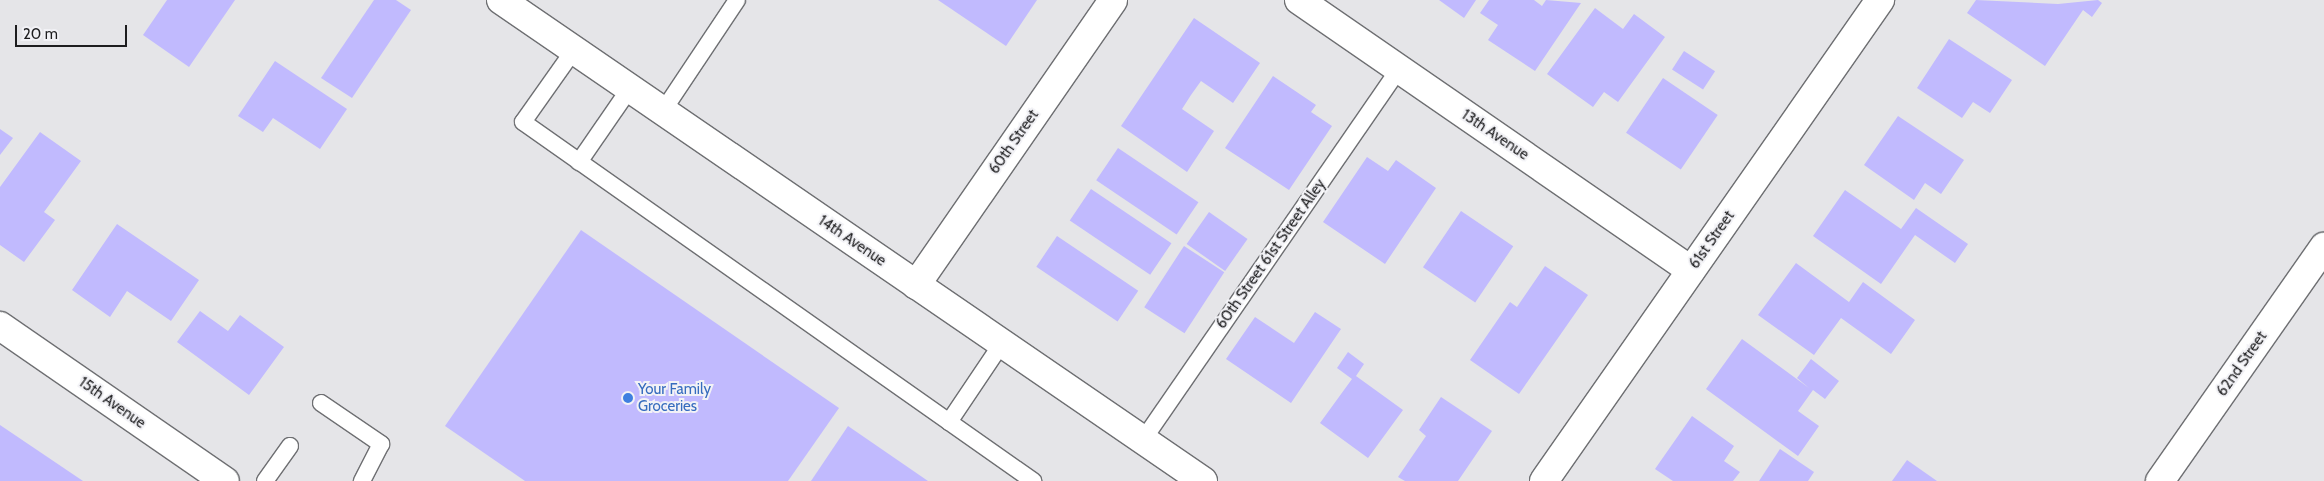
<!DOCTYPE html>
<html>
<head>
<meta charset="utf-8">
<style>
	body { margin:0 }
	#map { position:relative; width:2324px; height:481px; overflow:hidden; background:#e5e5e8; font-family:Cabin,sans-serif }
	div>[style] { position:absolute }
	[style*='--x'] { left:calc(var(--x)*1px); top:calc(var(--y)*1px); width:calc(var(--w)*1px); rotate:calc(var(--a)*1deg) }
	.building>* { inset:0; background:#c1bafe; transform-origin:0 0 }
	.roads { filter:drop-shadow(1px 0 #6e6f72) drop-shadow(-1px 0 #6e6f72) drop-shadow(0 1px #6e6f72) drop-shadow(0 -1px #6e6f72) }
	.lane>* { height:16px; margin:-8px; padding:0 8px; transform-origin:8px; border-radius:8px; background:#fff }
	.street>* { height:28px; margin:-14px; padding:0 14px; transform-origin:14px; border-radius:14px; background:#fff }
	.secondary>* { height:28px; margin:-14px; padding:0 14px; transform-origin:14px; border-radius:14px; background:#fff }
	.dots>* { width:14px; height:14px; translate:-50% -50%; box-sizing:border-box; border:2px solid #f2f2f6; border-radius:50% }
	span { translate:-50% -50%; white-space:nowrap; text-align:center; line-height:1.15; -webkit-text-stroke:4px #f2f2f6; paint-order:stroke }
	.street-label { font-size:15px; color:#1d1d1f }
	.shop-label { font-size:15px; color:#366cbe }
	.left { translate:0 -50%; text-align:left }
	.scale { position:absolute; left:15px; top:25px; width:112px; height:22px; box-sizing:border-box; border:2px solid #1d1d1f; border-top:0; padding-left:6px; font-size:15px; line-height:18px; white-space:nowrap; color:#1d1d1f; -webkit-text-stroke:4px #f2f2f6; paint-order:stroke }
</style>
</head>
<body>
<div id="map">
	<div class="building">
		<div style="clip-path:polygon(167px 0,235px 0,189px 67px,143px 35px)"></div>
		<div style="clip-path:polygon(374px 0,396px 0,411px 10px,352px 98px,321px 78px)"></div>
		<div style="clip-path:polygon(938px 0,1037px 0,1006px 46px)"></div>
		<div style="clip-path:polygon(1439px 0,1476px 0,1464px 18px)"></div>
		<div style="clip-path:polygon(1489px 0,1534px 0,1542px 6px,1546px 0,1581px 3px,1535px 71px,1488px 40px,1498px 25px,1480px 13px)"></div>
		<div style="clip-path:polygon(1976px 0,2058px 4px,2098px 0,2102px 3px,2092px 17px,2083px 10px,2045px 66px,1967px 13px)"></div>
		<div style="clip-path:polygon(1595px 8px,1623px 29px,1634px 14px,1665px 37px,1618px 102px,1604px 92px,1593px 107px,1547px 74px)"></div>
		<div style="clip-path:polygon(1194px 18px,1260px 63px,1233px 103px,1201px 81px,1191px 95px,1182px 109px,1214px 131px,1187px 172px,1121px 126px)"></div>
		<div style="clip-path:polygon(1949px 39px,2012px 80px,1990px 113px,1973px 102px,1962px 118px,1917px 88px)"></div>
		<div style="left:1684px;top:51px;width:37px;height:22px;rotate:33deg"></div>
		<div style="clip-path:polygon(275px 61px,347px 109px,320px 149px,273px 118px,263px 132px,238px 116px)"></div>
		<div style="clip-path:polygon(1273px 76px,1316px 105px,1311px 112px,1332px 126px,1289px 190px,1225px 148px)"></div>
		<div style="left:1663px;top:78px;width:66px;height:66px;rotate:34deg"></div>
		<div style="clip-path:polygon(1898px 116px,1964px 160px,1941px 194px,1925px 183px,1914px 200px,1864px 165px)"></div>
		<div style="clip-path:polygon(0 129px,13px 138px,0 155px)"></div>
		<div style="clip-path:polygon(40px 132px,81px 161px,44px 212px,55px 220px,24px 262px,0 245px,0 187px)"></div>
		<div style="left:1118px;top:148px;width:97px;height:39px;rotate:34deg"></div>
		<div style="clip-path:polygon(1367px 157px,1388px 171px,1396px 160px,1436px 188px,1385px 264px,1323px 222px)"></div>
		<div style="left:1091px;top:189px;width:97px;height:38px;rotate:34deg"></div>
		<div style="clip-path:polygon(1845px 190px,1901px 229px,1916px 208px,1968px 244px,1955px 263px,1915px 235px,1881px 284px,1813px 236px)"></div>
		<div style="left:1461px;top:211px;width:63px;height:68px;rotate:34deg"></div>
		<div style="left:1209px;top:212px;width:47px;height:39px;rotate:35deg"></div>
		<div style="clip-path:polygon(117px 224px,199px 280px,171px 321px,127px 291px,110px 317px,72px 290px)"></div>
		<div style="clip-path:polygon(581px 230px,839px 408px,788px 481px,525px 481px,445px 426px)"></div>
		<div style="left:1057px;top:236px;width:98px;height:37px;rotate:34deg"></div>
		<div style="left:1184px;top:246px;width:48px;height:73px;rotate:33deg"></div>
		<div style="clip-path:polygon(1796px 263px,1849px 302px,1863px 282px,1915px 320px,1891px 354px,1841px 318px,1814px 355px,1758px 315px)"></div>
		<div style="clip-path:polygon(1545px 266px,1588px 295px,1519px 394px,1470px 360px,1510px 302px,1517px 307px)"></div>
		<div style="clip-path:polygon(200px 311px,228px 331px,240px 315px,284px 347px,249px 395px,177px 342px)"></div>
		<div style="clip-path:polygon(1315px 312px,1341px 329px,1291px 403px,1226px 359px,1255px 317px,1294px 343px)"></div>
		<div style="clip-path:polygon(1742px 339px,1809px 388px,1797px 378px,1811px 359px,1839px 381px,1825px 399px,1813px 390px,1798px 411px,1819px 426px,1798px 456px,1706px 389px)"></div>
		<div style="clip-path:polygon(1348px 352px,1364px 364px,1356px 376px,1403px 410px,1368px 458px,1320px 423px,1352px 379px,1337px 368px)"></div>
		<div style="clip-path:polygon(1441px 397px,1492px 431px,1458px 481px,1405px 481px,1398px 477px,1426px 436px,1419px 430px)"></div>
		<div style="clip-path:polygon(1692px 416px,1734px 446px,1724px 461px,1740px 472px,1733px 481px,1673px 481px,1655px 469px)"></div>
		<div style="clip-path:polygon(0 425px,83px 481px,0 481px)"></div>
		<div style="clip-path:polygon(848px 426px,928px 481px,811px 481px)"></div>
		<div style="clip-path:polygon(1780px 449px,1814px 472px,1808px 481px,1759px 481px)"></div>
		<div style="clip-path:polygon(1907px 460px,1937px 481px,1892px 481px)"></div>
	</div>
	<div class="roads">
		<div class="lane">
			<div style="--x:574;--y:50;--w:88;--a:125.3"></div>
			<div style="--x:523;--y:122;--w:624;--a:35.14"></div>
			<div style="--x:663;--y:111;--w:133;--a:-56.3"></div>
			<div style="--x:579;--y:162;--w:90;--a:-55.4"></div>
			<div style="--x:321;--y:403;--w:73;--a:34.3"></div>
			<div style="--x:381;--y:444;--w:42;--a:117.2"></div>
			<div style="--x:949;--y:422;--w:95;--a:-56.1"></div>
			<div style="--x:1143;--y:440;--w:451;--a:-55.4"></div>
			<div style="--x:265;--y:481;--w:43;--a:-54.5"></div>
		</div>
		<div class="street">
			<div style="--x:1299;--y:0;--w:476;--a:34.6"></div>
			<div style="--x:916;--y:285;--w:346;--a:-55.3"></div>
			<div style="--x:0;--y:326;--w:273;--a:34.6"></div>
			<div style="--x:1544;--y:481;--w:587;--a:-55.06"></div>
			<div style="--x:2160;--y:481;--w:286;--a:-55"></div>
		</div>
		<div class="secondary">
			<div style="--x:501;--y:0;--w:851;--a:34.42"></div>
		</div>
	</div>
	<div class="dots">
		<div style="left:628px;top:398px;background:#3f7fe0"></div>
	</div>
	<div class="street-label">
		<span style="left:1495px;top:135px;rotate:34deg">13th Avenue</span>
		<span style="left:1014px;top:142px;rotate:-55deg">60th Street</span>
		<span style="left:1712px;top:240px;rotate:-55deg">61st Street</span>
		<span style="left:852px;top:241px;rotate:34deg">14th Avenue</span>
		<span style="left:1271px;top:254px;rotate:-55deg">60th Street 61st Street Alley</span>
		<span style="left:2242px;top:364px;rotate:-55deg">62nd Street</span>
		<span style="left:112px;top:403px;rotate:35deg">15th Avenue</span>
	</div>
	<div class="shop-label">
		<span class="left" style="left:638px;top:398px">Your Family<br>Groceries</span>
	</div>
	<div class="scale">20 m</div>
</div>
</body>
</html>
